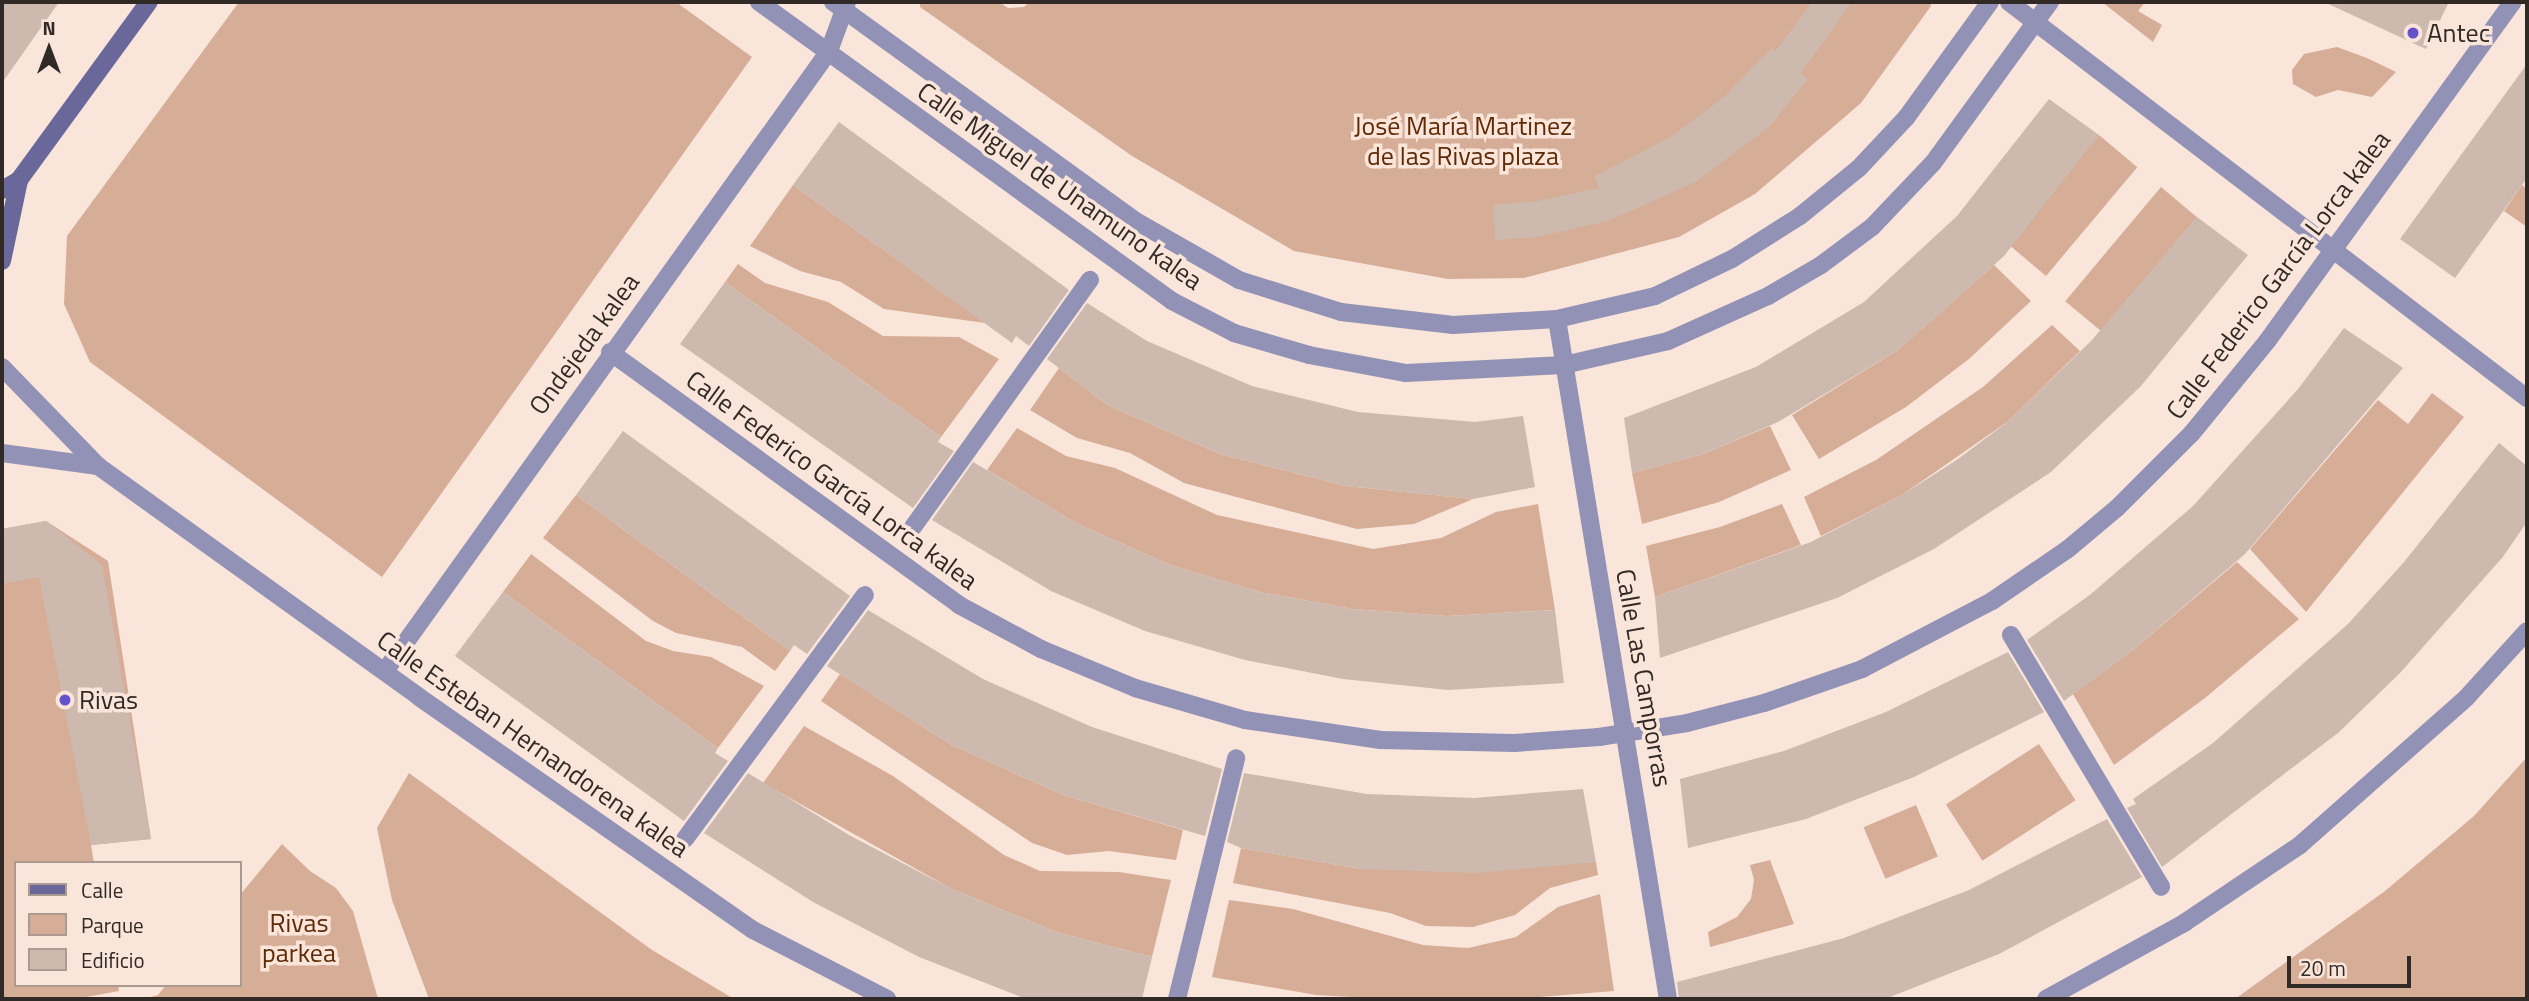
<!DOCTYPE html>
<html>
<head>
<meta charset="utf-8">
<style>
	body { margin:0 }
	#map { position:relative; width:2529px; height:1001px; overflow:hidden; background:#fae5da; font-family:"Titillium Web",sans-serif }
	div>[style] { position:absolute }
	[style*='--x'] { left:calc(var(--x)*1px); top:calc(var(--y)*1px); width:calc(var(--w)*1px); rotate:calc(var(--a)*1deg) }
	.green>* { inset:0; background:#d6ad97; transform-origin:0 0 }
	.building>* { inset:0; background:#cdb9ae }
	.street>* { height:18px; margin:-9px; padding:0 9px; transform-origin:9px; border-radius:9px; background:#9291b6 }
	.secondary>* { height:18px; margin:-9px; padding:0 9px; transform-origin:9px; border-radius:9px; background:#6a679b }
	.dots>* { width:19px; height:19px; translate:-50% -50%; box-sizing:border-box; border:4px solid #fae5da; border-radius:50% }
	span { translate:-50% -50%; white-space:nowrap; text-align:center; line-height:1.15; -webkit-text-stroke:7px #fae5da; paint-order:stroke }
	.poi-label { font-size:26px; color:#312925 }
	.left { translate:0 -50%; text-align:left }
	.park-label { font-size:26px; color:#5f2a06 }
	.street-label { font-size:26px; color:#312925 }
	.frame { position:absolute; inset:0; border:4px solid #312925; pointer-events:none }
	.legend { position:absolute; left:14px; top:861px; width:228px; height:126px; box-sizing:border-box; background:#fae5da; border:2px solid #aa9a92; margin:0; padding:9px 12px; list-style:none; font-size:21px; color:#312925 }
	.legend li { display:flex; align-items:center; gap:14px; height:35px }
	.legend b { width:35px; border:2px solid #aa9a92 }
	.north { position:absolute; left:14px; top:14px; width:70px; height:70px; -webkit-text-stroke:5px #fae5da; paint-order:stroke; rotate:0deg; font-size:19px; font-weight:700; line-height:28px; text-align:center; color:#312925 }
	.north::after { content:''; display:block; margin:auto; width:24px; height:32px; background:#312925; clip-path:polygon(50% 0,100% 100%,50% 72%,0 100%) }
	.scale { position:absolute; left:2287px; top:956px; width:124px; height:32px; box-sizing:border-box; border:4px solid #312925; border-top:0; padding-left:9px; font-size:21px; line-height:24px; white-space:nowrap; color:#312925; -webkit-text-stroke:5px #fae5da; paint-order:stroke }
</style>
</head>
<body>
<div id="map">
	<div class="green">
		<div style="clip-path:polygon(239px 2px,676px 2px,752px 57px,382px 577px,90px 362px,64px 304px,67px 236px)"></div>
		<div style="clip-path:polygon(920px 2px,999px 2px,1008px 8px,1024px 7px,1029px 2px,1930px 2px,1931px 6px,1861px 103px,1755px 194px,1679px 237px,1524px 278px,1448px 279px,1294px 251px,1132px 156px,920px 7px)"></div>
		<div style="clip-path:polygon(2102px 2px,2145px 2px,2138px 11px,2162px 25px,2153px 42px)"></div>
		<div style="clip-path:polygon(2337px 47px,2367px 58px,2396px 72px,2372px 97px,2338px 90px,2316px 97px,2293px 84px,2292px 70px,2304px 54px)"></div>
		<div style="left:2099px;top:135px;width:50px;height:142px;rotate:40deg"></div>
		<div style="clip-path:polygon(793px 185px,985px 323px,884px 309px,841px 282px,800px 271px,750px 246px)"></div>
		<div style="clip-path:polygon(2522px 185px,2527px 189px,2527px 227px,2504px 211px)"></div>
		<div style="left:2161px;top:187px;width:47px;height:149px;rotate:40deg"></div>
		<div style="clip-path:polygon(738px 264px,765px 283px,828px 302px,883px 336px,959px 337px,999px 359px,941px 437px,725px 282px)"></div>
		<div style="clip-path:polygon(1994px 265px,2031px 301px,1969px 359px,1906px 407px,1819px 459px,1792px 415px,1898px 350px)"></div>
		<div style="clip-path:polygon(2052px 325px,2080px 351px,2010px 420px,1902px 495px,1821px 536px,1804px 497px,1876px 460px,1983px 387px)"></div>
		<div style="clip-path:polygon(1059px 368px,1107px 405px,1220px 454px,1346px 486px,1473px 499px,1414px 524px,1357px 529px,1184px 483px,1130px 453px,1077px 438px,1030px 410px)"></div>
		<div style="clip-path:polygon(2432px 393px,2464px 417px,2306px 612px,2250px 549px,2378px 400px,2408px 424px)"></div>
		<div style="clip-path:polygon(1770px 426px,1791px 470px,1719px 502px,1642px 524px,1632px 473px,1703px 454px)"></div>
		<div style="clip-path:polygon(1017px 428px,1066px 456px,1115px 468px,1217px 515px,1373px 549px,1441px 538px,1496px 512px,1538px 504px,1555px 610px,1447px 616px,1353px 609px,1260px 592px,1170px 565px,1080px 525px,987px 470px)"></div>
		<div style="clip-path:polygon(576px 495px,790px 651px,775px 671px,742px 647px,676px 633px,653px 621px,543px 538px)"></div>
		<div style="clip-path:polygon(1782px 504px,1801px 545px,1655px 597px,1646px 546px,1720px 527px)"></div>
		<div style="clip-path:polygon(46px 521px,108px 561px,151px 839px,91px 845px,94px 863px,16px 863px,16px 985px,118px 985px,119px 991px,76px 999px,2px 999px,2px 529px)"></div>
		<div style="clip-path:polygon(531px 554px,646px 641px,673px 651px,711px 657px,764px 686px,718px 748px,503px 592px)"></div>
		<div style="clip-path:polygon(2237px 562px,2299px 619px,2205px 698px,2114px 765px,2073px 694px,2134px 649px)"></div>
		<div style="clip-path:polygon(840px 674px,950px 744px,1063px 795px,1183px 830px,1176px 860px,1109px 851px,1067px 855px,1032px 843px,821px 701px)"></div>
		<div style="clip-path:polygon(804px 726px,893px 776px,1004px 855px,1040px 871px,1119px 872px,1171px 880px,1152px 957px,1056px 932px,950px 888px,763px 783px)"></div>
		<div style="left:2039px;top:744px;width:67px;height:111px;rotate:57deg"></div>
		<div style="clip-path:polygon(2527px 757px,2527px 999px,2235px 999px,2385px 891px,2474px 816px)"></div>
		<div style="clip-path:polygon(409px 773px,652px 950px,734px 999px,429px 999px,392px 900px,377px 828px)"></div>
		<div style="left:1916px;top:805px;width:56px;height:57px;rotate:67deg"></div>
		<div style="clip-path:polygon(282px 844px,310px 871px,336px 888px,353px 911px,378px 999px,143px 999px,158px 995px,166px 985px,240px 985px,240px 895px)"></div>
		<div style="clip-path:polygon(1241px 848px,1361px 869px,1596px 862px,1598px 875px,1550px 888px,1515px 915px,1473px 927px,1426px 926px,1390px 913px,1233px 883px)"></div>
		<div style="clip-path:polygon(1770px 860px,1794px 924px,1710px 947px,1708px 932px,1737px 917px,1751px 899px,1754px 880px,1750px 865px)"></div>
		<div style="clip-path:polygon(1600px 894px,1614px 991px,1513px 999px,1387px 999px,1316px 995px,1212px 977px,1229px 900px,1293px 909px,1423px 945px,1468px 948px,1516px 937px,1558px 907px)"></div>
	</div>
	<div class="building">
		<div style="clip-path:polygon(2px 2px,59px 2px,2px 83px)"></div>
		<div style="clip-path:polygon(1812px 2px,1852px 2px,1801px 73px,1808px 79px,1769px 127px,1696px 182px,1608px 221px,1536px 237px,1495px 240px,1493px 205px,1537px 201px,1599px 188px,1595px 176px,1671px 137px,1725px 96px,1771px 48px,1775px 52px)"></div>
		<div style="clip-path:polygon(2324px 2px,2449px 2px,2426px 49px)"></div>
		<div style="clip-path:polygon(2527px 64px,2527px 178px,2455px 278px,2400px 239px)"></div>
		<div style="clip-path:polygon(2049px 99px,2099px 135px,2004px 256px,1939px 314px,1898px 350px,1778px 422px,1703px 454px,1632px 473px,1624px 418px,1756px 367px,1864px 302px,1957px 216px)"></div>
		<div style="clip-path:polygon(839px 122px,1069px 290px,1029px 346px,1016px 336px,1012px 343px,793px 185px)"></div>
		<div style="clip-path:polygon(2197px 217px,2248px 255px,2141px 386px,2051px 472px,1934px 549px,1837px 598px,1660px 658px,1655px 597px,1811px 542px,1902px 495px,1958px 459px,2010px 420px,2092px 340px)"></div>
		<div style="clip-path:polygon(725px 282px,941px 437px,938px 442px,954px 451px,913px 508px,680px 344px)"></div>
		<div style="clip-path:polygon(1087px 303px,1147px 341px,1252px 386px,1358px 412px,1475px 422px,1523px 416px,1535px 487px,1473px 499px,1346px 486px,1220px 454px,1107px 405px,1047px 359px)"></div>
		<div style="clip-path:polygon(2344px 328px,2403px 368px,2245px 554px,2134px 649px,2064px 701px,2027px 640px,2091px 594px,2193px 506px,2298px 389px)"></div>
		<div style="clip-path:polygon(623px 431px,850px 596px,807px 654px,794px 645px,790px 651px,576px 495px)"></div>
		<div style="clip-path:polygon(2499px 443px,2527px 466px,2527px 522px,2502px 558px,2400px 673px,2338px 733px,2162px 867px,2127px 808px,2136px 804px,2133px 799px,2213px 743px,2348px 624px,2404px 562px)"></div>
		<div style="clip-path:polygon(973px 462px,1080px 525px,1170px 565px,1260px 592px,1353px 609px,1447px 616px,1555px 610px,1564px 683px,1448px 690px,1343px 679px,1245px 660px,1145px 631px,1051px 591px,932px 520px)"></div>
		<div style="clip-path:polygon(46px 521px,102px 565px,151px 839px,91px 845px,39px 577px,2px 584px,2px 529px)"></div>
		<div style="clip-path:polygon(503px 592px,718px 748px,715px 753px,728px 761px,684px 821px,455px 656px)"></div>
		<div style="clip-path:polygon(868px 610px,983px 679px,1092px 727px,1222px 769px,1205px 836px,1063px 795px,950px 744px,827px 666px)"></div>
		<div style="clip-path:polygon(2008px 652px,2044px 712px,1914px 777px,1806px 819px,1688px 848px,1680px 779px,1784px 751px,1886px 712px)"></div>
		<div style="clip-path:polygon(748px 773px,849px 835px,950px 888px,1056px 932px,1152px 957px,1142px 999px,1026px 999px,919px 957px,813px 902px,704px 833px)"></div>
		<div style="clip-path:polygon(1244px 773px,1367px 794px,1474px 798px,1583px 789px,1596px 862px,1477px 873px,1361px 869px,1241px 848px,1227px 842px)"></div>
		<div style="clip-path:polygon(2107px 819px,2142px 877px,1999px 954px,1885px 999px,1679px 999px,1677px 982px,1844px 938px,1969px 890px)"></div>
	</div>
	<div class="street">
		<div style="--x:759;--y:2;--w:510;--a:35.9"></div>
		<div style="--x:1172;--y:301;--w:70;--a:27.3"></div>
		<div style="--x:1234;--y:333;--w:78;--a:16.3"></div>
		<div style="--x:1309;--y:355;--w:99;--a:10.5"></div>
		<div style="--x:1406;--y:373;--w:158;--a:-2.9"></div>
		<div style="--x:1564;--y:365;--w:107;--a:-13"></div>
		<div style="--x:1668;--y:341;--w:110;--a:-24.2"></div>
		<div style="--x:1768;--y:296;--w:61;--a:-30.3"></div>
		<div style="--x:1821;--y:265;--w:64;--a:-36.7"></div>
		<div style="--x:1872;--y:227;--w:88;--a:-46.4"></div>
		<div style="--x:1933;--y:163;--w:199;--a:-54"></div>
		<div style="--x:833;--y:2;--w:372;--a:35.9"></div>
		<div style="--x:1134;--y:220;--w:121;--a:29.7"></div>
		<div style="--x:1239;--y:280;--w:107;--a:17.4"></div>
		<div style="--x:1341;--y:312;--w:113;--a:6.6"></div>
		<div style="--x:1453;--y:325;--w:104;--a:-3.3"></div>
		<div style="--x:1557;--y:319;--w:101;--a:-13.2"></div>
		<div style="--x:1655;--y:296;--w:85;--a:-25.7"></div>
		<div style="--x:1732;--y:259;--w:80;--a:-32.3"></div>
		<div style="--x:1800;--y:216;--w:76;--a:-39.1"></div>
		<div style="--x:1859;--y:168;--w:69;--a:-46.8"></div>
		<div style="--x:1906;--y:118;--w:143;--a:-54.1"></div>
		<div style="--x:2009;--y:2;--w:652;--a:37.4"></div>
		<div style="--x:1557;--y:319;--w:689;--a:80.73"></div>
		<div style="--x:610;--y:352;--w:431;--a:35.9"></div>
		<div style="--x:959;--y:605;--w:93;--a:28.2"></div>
		<div style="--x:1041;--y:649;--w:102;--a:22.5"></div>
		<div style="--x:1135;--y:688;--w:115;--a:16.2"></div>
		<div style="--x:1245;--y:720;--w:137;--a:8.4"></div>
		<div style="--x:1381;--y:740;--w:133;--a:1.3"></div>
		<div style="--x:1514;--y:743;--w:85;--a:-4"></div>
		<div style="--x:1599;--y:737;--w:89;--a:-9"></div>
		<div style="--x:1687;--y:723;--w:80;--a:-14.6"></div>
		<div style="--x:1764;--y:703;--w:104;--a:-19.1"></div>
		<div style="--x:1862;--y:669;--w:147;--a:-27.6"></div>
		<div style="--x:1992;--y:601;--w:92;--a:-34.4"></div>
		<div style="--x:2068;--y:549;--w:64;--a:-39.9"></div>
		<div style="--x:2117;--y:508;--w:106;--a:-45"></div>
		<div style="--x:2192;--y:433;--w:120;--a:-50.7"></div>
		<div style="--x:2268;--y:340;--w:417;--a:-54.1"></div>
		<div style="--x:2;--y:367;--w:138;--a:45.9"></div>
		<div style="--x:98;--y:466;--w:395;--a:35.7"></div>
		<div style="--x:419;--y:697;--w:407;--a:34.9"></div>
		<div style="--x:753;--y:930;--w:151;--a:27.2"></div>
		<div style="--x:2;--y:453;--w:97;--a:7.7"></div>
		<div style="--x:913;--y:527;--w:304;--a:-54.4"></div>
		<div style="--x:2011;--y:635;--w:293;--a:59.2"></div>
		<div style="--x:385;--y:671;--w:763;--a:-54.39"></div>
		<div style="--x:829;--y:51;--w:52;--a:-69.8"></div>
		<div style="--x:685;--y:839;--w:303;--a:-53.6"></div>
		<div style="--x:1177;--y:999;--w:248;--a:-76.2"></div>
		<div style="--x:2046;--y:999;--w:158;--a:-28.8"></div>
		<div style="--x:2184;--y:923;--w:140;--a:-33.9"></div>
		<div style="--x:2300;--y:845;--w:223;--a:-41.5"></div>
		<div style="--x:2467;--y:697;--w:89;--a:-47.7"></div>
	</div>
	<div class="secondary">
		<div style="--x:2;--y:190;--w:20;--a:-30"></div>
		<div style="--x:19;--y:180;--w:220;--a:-53.9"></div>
		<div style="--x:2;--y:261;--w:83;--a:-78.1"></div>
	</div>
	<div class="dots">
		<div style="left:2413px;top:33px;background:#6551ca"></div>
		<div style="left:65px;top:700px;background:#6551ca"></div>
	</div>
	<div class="poi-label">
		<span class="left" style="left:2427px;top:33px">Antec</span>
		<span class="left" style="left:79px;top:700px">Rivas</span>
	</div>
	<div class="park-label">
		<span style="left:1463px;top:141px">José María Martinez<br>de las Rivas plaza</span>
		<span style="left:299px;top:938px">Rivas<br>parkea</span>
	</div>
	<div class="street-label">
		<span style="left:1060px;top:186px;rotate:35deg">Calle Miguel de Unamuno kalea</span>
		<span style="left:2278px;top:275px;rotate:-53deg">Calle Federico García Lorca kalea</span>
		<span style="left:584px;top:344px;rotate:-54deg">Ondejeda kalea</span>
		<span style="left:832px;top:480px;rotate:36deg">Calle Federico García Lorca kalea</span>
		<span style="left:1644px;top:678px;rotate:80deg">Calle Las Camporras</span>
		<span style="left:533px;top:744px;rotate:35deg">Calle Esteban Hernandorena kalea</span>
	</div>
	<div class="frame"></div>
	<ul class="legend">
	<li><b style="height:9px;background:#6a679b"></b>Calle</li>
	<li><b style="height:19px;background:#d6ad97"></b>Parque</li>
	<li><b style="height:19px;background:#cdb9ae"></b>Edificio</li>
	</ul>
	<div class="north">N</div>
	<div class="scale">20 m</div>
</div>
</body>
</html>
